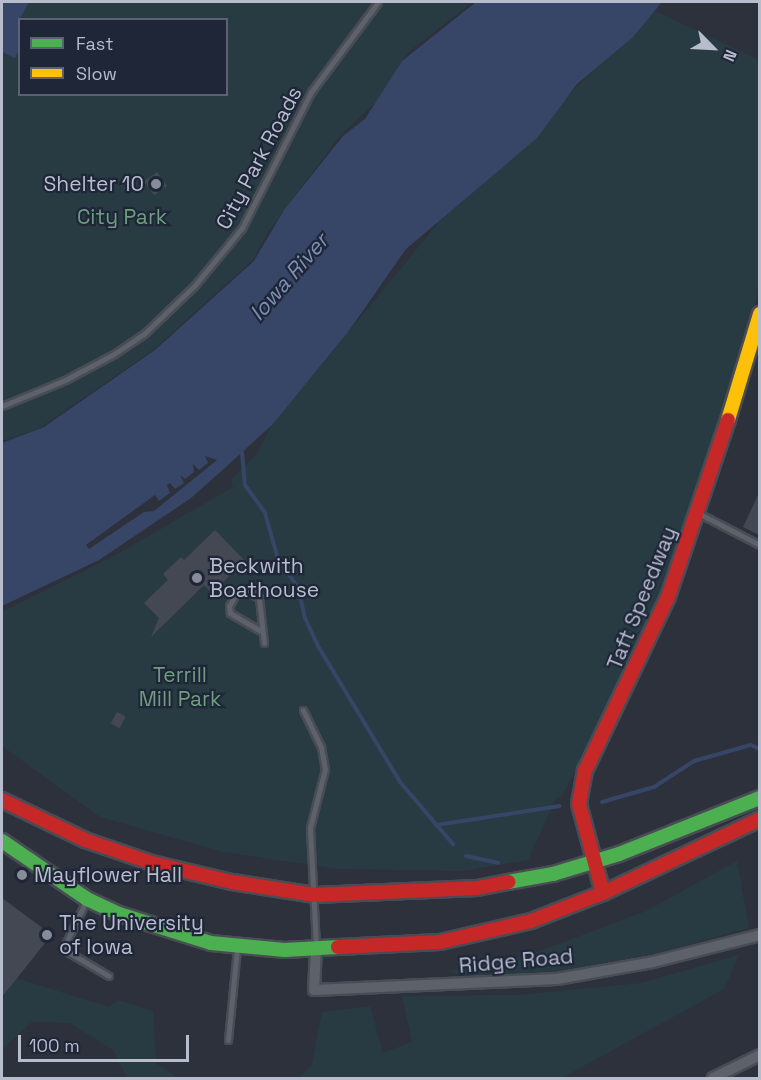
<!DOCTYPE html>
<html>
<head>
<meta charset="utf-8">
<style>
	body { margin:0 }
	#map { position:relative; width:761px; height:1080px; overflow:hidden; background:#2c313c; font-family:"Space Grotesk",sans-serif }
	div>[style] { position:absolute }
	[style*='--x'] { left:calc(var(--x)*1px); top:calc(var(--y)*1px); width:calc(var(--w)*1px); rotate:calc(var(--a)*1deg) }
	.green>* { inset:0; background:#283b43 }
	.water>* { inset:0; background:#374567 }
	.pier>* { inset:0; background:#2c313c }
	.stream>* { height:4px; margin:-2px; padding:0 2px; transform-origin:2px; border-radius:2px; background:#374567 }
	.building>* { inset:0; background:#444852; transform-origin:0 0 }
	.roads { filter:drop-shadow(2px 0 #494c55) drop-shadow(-2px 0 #494c55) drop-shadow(0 2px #494c55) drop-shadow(0 -2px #494c55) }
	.lane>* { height:5px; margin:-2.5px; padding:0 2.5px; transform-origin:2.5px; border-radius:2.5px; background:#5d616a }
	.street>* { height:10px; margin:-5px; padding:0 5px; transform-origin:5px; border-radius:5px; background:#5d616a }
	.fast>* { height:14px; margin:-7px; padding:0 7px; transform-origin:7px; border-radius:7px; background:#4caf50 }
	.slow>* { height:14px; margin:-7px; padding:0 7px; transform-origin:7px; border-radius:7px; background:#ffc107 }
	.jam>* { height:14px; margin:-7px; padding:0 7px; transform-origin:7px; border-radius:7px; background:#c62828 }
	.dots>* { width:16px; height:16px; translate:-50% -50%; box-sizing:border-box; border:3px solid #1e2638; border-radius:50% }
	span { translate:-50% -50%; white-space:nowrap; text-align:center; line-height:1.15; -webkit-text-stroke:4.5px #1e2638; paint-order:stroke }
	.street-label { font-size:21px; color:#b7bdcd }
	.poi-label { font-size:21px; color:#b7bdcd }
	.right { translate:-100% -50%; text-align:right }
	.left { translate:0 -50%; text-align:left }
	.park-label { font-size:21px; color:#6d9f7e }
	.water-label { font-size:22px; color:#7c8eb5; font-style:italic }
	.frame { position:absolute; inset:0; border:3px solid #b7bdcd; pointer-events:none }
	.legend { position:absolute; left:18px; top:18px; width:210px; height:78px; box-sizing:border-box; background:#1e2638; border:2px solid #5b6274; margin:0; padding:8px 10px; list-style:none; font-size:18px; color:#b7bdcd }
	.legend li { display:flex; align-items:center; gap:12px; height:30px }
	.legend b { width:30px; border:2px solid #5b6274 }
	.north { position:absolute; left:683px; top:18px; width:60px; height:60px; -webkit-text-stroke:4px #1e2638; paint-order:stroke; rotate:114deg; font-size:16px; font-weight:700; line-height:24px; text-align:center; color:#b7bdcd }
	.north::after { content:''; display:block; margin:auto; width:21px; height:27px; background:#b7bdcd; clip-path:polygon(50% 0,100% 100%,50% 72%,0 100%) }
	.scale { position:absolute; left:18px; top:1035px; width:171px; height:27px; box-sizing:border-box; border:3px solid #b7bdcd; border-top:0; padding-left:8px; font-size:18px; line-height:21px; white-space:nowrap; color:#b7bdcd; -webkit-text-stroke:4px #1e2638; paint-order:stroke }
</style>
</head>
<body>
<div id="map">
	<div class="green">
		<div style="clip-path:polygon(evenodd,2px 2px,473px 2px,407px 53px,377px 101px,339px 137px,268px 232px,253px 260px,153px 350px,40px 428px,2px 441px,2px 2px,20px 20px,226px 20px,226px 94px,20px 94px,20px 20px)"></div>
		<div style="clip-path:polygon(655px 11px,759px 60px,759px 289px,695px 505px,633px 656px,562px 796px,556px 798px,528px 860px,462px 871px,340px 869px,223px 852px,100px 817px,2px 746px,2px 612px,114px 556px,233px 487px,231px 480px,255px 456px,273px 424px,443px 217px)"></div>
		<div style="clip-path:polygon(737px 861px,749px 928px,654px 954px,554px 972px,470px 977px,447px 971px,524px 957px,646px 911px)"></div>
		<div style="clip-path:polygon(739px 955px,724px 989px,562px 1078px,299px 1078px,312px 1064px,322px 1012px,370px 1006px,383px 1053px,412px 1042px,402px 996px,518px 995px,641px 983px)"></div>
		<div style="clip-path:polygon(16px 978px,109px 1007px,118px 1000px,153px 1011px,156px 1063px,178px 1078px,127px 1078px,113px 1050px,70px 1023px,32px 1022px,2px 1049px,2px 999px)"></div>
	</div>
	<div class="water">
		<div style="clip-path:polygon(2px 2px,29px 2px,19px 20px,19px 50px,15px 58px,2px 52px)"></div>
		<div style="clip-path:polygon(476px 2px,662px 2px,633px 37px,577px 84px,537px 138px,406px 249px,348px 332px,273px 424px,227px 466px,191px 498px,99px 560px,2px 606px,2px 443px,44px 427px,155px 350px,254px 261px,284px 210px,343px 136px,365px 119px,402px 61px)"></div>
	</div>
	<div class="pier">
		<div style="clip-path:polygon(205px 456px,217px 460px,154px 511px,144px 512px,89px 549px,86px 545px,155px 495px,159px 501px,170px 493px,167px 485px,170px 483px,175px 489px,184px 483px,180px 475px,185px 479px,194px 472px,193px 464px,199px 470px,208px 463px)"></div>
	</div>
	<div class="stream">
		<div style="--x:242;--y:452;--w:33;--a:85"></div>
		<div style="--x:245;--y:485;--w:34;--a:54"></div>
		<div style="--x:265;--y:513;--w:48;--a:74.2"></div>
		<div style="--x:278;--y:559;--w:35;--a:55"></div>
		<div style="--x:298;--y:588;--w:31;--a:77"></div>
		<div style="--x:305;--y:618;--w:31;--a:65"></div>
		<div style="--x:318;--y:646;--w:159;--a:58.9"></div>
		<div style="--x:400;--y:782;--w:82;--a:49.5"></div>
		<div style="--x:602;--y:802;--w:54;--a:-16.1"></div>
		<div style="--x:654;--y:787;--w:48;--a:-33"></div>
		<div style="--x:694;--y:761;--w:59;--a:-15.7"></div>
		<div style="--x:751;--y:745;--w:10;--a:24"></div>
		<div style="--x:436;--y:825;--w:125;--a:-8.7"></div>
		<div style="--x:466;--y:856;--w:33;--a:12"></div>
	</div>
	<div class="building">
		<div style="left:157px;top:172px;width:17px;height:16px;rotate:54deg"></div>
		<div style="clip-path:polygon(759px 493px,759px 535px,743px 527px)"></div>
		<div style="clip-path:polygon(215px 530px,245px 561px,212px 593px,204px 585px,151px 637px,159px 618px,144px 603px,168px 580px,163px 574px,181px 557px,184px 560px)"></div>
		<div style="left:117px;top:712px;width:10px;height:13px;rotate:29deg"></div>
		<div style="clip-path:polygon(2px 898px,48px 932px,41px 941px,45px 943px,2px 997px)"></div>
	</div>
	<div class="roads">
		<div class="lane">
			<div style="--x:2;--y:406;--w:68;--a:-22.4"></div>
			<div style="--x:65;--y:380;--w:55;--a:-28"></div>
			<div style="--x:114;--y:354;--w:37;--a:-34"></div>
			<div style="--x:145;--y:333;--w:69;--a:-43.8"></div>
			<div style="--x:195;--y:285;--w:74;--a:-50.5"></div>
			<div style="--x:242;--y:228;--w:153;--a:-63.1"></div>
			<div style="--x:311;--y:92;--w:112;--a:-53.3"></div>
			<div style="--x:700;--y:514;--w:68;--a:27.3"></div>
			<div style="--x:261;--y:631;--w:36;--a:-150"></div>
			<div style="--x:230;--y:613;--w:7;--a:-98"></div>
			<div style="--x:229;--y:606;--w:14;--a:-60"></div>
			<div style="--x:236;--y:594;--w:11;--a:-15"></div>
			<div style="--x:247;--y:591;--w:14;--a:30"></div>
			<div style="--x:259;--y:598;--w:45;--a:83.7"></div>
			<div style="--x:303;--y:710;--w:41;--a:64.1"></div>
			<div style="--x:321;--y:747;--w:22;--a:80"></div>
			<div style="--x:325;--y:769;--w:61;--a:104.3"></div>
			<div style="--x:310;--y:828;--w:119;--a:87.1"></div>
			<div style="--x:86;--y:901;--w:53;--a:115.6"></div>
			<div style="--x:63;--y:949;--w:53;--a:30.4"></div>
			<div style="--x:228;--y:1040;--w:92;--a:-84.4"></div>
		</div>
		<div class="street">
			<div style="--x:316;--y:948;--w:42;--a:92.7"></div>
			<div style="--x:314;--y:990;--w:243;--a:-2.6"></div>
			<div style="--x:557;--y:979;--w:97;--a:-10"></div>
			<div style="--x:653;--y:962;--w:110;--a:-14.2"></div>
			<div style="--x:713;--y:1078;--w:52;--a:-26.1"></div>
		</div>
		<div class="fast">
			<div style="--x:2;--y:841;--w:103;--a:34.3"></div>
			<div style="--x:87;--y:899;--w:35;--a:25"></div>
			<div style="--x:119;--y:914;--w:96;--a:17.5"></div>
			<div style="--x:211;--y:943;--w:74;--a:5.4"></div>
			<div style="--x:285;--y:950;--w:53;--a:-3.2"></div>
			<div style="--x:508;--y:882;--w:46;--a:-10.1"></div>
			<div style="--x:553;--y:874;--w:69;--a:-16.9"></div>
			<div style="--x:619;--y:854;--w:152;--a:-21.7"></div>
		</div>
		<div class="slow">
			<div style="--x:728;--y:420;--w:111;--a:-73.2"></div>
		</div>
		<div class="jam">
			<div style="--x:2;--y:800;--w:92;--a:25.7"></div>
			<div style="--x:85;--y:840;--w:71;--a:18.9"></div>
			<div style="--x:152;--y:863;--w:82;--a:13.4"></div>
			<div style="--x:232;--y:882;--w:84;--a:8.9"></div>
			<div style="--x:315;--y:895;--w:162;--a:-2.5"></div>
			<div style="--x:477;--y:888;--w:32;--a:-11"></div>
			<div style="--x:603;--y:893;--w:92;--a:-105.1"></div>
			<div style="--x:579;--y:804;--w:34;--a:-80"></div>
			<div style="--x:585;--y:771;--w:193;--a:-64.5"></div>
			<div style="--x:668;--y:597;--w:187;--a:-71.3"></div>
			<div style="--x:338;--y:947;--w:102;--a:-2.8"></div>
			<div style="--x:440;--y:942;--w:93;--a:-13"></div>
			<div style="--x:531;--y:921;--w:77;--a:-21.3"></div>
			<div style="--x:603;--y:893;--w:174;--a:-25.2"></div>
		</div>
	</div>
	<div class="dots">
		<div style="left:156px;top:184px;background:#868c9a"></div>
		<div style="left:197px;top:578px;background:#868c9a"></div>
		<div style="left:22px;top:875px;background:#868c9a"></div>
		<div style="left:47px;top:935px;background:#868c9a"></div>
	</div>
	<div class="street-label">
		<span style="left:259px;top:158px;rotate:-62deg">City Park Roads</span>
		<span style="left:642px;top:598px;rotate:-68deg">Taft Speedway</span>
		<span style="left:516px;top:961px;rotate:-5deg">Ridge Road</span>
	</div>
	<div class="poi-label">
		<span class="right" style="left:144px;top:184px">Shelter 10</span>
		<span class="left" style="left:209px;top:578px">Beckwith<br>Boathouse</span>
		<span class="left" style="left:34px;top:875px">Mayflower Hall</span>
		<span class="left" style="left:59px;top:935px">The University<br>of Iowa</span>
	</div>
	<div class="park-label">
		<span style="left:122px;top:217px">City Park</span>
		<span style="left:180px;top:687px">Terrill<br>Mill Park</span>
	</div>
	<div class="water-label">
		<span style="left:289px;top:277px;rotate:-49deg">Iowa River</span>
	</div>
	<div class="frame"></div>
	<ul class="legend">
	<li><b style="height:8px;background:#4caf50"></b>Fast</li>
	<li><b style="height:8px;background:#ffc107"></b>Slow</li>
	</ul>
	<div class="north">N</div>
	<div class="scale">100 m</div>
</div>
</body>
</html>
